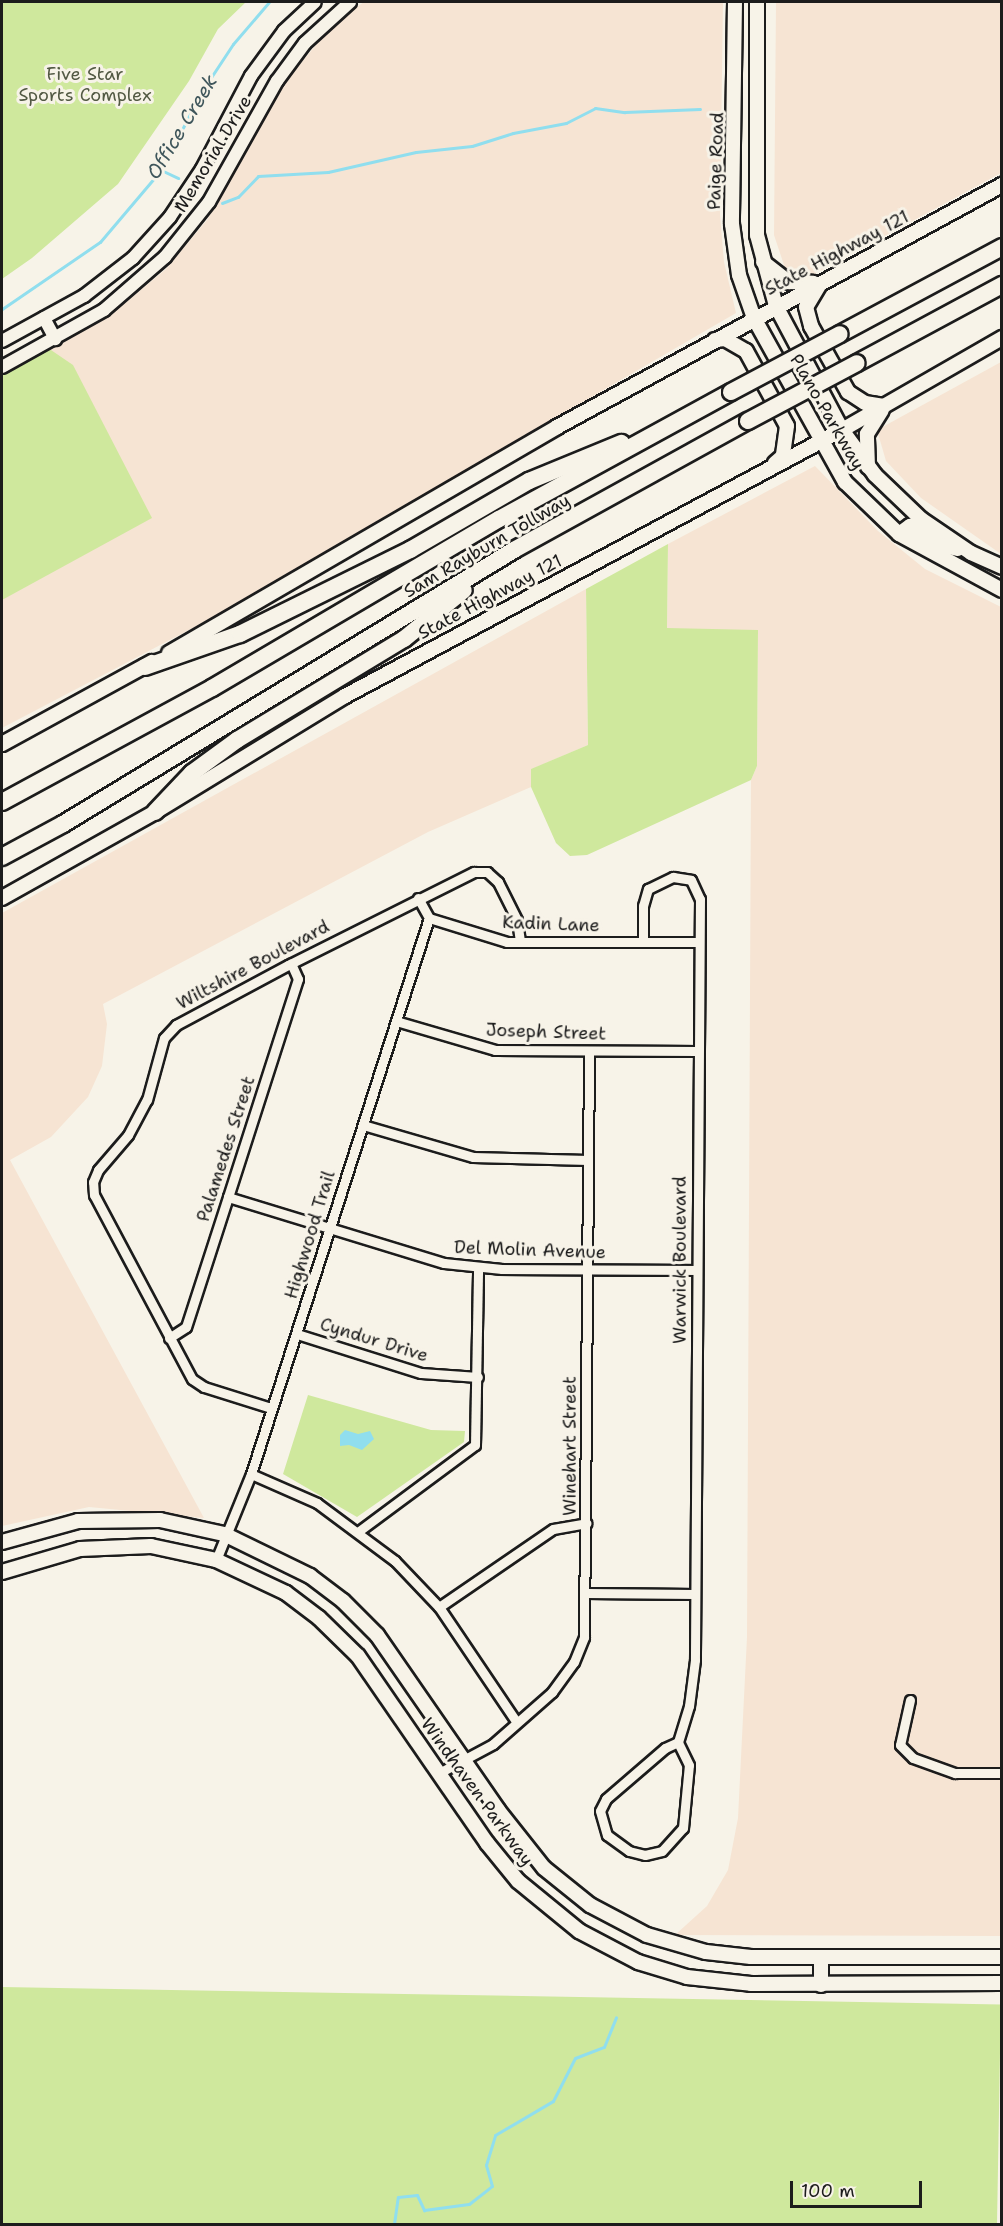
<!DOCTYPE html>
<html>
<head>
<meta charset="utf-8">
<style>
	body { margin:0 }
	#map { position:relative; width:1003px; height:2226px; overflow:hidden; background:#f7f3e8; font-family:"Shantell Sans",sans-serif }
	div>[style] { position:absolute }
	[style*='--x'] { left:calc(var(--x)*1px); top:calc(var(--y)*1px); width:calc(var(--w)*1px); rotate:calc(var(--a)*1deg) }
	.built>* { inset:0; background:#f6e4d3 }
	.green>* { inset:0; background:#cfe89d; transform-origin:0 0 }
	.water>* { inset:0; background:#90deee }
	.stream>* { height:3px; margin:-1.5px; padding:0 1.5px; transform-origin:1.5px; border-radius:1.5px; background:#90deee }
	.roads { filter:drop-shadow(2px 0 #1c1c1c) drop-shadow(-2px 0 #1c1c1c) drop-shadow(0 2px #1c1c1c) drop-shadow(0 -2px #1c1c1c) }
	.minor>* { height:9px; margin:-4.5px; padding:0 4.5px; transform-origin:4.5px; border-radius:4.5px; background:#f7f3e8 }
	.tertiary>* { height:12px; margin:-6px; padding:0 6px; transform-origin:6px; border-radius:6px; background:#f7f3e8 }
	.secondary>* { height:14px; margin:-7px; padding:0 7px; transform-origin:7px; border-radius:7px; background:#f7f3e8 }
	.motorway>* { height:16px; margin:-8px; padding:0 8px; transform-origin:8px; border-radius:8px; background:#f7f3e8 }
	.bridges { filter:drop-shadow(2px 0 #1c1c1c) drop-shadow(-2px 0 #1c1c1c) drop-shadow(0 2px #1c1c1c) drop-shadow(0 -2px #1c1c1c) }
	.motorway-bridge>* { height:16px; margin:-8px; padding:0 8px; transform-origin:8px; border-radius:8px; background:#f7f3e8 }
	span { translate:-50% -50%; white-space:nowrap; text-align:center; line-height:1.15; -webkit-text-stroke:6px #f7f3e8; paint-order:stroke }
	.park-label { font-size:18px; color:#525943 }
	.street-label { font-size:18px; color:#1c1c1c }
	.water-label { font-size:20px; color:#3f565b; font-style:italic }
	.frame { position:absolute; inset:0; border:3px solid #1c1c1c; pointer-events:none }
	.scale { position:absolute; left:790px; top:2181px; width:132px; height:27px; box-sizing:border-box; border:3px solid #1c1c1c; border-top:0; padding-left:8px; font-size:18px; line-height:21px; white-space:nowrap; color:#1c1c1c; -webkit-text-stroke:4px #f7f3e8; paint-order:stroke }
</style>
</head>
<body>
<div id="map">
	<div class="built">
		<div style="clip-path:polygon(364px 2px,723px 2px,720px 215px,724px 262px,736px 313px,206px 621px,2px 728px,2px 374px,113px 313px,166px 269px,207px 220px,286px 81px,336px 21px)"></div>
		<div style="clip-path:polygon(776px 2px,1001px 2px,1001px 173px,809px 277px,785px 268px,774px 235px)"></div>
		<div style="clip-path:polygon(1001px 362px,1001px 554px,921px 498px,886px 461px,877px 430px)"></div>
		<div style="clip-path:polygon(815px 466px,878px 531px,925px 569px,1001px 607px,1001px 1936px,675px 1935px,707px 1906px,728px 1870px,738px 1818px,747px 1637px,751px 780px,757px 766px,758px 631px,667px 629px,668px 544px)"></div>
		<div style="clip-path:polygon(586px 589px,588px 745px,532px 769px,531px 787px,428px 832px,103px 1004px,107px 1024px,102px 1066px,88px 1097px,51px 1137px,10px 1160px,204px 1518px,89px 1507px,2px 1526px,2px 913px)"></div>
	</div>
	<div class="green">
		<div style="clip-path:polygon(2px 2px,246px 2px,218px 29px,189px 81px,118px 184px,32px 258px,2px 279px)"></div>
		<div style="clip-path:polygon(48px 348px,73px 365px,152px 518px,2px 600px,2px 371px)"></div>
		<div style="clip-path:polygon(668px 544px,667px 628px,758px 630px,757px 766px,751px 780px,587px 855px,570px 856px,556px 843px,531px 787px,531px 769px,588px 745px,586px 589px)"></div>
		<div style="clip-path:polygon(308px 1395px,431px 1430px,465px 1431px,464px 1442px,357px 1517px,283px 1474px)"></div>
		<div style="left:2px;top:1987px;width:999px;height:237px;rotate:1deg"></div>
	</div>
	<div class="water">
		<div style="clip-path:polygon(345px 1430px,358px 1434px,370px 1431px,374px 1439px,362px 1450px,349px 1445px,340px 1446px,340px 1435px)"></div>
	</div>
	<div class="stream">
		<div style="--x:161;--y:170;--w:19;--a:25"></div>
		<div style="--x:222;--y:203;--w:17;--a:-21"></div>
		<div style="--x:238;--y:197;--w:29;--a:-46"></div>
		<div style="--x:258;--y:176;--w:70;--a:-3.3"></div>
		<div style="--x:328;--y:172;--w:90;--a:-12.8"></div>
		<div style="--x:416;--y:152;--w:56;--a:-6.1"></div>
		<div style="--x:472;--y:146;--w:43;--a:-17.6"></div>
		<div style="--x:513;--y:133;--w:54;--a:-10.7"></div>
		<div style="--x:566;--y:123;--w:33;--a:-27"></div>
		<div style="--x:595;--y:108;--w:30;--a:8"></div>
		<div style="--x:625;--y:112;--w:75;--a:-2.3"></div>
		<div style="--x:2;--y:309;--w:119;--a:-34.4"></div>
		<div style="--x:100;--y:242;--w:94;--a:-49.7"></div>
		<div style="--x:161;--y:170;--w:89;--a:-62.6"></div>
		<div style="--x:202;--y:91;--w:56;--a:-56.6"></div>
		<div style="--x:233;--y:44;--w:55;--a:-49.4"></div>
		<div style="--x:394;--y:2224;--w:27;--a:-82"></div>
		<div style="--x:398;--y:2197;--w:19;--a:-6"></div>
		<div style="--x:417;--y:2195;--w:17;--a:65"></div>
		<div style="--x:424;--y:2210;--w:45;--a:-7.6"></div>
		<div style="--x:469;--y:2204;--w:29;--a:-38"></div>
		<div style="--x:492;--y:2186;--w:22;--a:-106"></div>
		<div style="--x:486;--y:2165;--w:31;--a:-73"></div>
		<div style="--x:495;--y:2135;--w:67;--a:-30.4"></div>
		<div style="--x:553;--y:2101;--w:48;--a:-62.9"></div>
		<div style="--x:575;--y:2058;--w:31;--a:-21"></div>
		<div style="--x:604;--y:2047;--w:32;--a:-68"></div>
	</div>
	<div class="roads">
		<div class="minor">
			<div style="--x:418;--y:898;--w:23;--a:61"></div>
			<div style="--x:429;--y:918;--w:82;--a:17.1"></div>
			<div style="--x:507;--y:942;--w:191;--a:0"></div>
			<div style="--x:643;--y:942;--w:36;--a:-90"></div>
			<div style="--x:643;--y:906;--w:18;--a:-74"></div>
			<div style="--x:648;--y:889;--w:28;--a:-26"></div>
			<div style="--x:673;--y:877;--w:18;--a:9"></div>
			<div style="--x:691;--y:880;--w:21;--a:65"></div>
			<div style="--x:700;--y:899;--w:761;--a:90.38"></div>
			<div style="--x:695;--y:1660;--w:46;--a:97.4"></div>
			<div style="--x:689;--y:1706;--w:38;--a:107"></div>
			<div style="--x:678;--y:1742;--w:14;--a:155"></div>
			<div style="--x:665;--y:1748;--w:78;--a:139.2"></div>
			<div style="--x:606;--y:1799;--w:13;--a:117"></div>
			<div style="--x:600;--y:1811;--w:25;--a:74"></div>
			<div style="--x:607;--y:1835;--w:27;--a:36"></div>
			<div style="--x:629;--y:1851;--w:16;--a:14"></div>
			<div style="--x:645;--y:1855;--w:17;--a:-13"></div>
			<div style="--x:662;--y:1851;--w:31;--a:-48"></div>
			<div style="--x:683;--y:1828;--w:63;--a:-84.6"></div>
			<div style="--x:689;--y:1765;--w:25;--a:-116"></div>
			<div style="--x:396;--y:1021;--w:103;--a:16.3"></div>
			<div style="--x:495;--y:1050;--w:203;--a:0.3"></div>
			<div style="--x:363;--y:1125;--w:115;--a:16.2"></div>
			<div style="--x:473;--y:1157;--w:115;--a:1.5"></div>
			<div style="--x:228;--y:1197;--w:226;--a:17"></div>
			<div style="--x:444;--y:1263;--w:58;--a:5.9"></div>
			<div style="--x:502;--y:1269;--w:194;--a:0.3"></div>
			<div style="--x:297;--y:1334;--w:130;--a:17.5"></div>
			<div style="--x:421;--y:1373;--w:57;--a:4"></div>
			<div style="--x:169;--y:1338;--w:20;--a:-33"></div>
			<div style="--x:186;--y:1327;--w:137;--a:-72.1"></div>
			<div style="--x:228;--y:1197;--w:229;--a:-72.2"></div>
			<div style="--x:298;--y:979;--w:17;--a:-114"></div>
			<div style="--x:271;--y:1408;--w:70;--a:-162.6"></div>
			<div style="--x:204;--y:1387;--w:14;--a:-146"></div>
			<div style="--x:192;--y:1379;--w:208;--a:-118"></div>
			<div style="--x:94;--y:1195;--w:13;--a:-94"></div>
			<div style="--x:93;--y:1182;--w:13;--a:-67"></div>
			<div style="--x:98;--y:1170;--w:46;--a:-49.4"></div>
			<div style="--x:128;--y:1135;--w:40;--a:-62"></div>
			<div style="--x:147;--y:1100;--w:64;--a:-74.7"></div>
			<div style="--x:164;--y:1038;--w:18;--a:-47"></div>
			<div style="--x:176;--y:1025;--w:127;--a:-28.2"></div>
			<div style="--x:288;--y:965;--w:208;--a:-26.6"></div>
			<div style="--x:474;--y:872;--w:13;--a:0"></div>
			<div style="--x:487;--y:872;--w:15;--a:42"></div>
			<div style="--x:498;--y:882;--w:42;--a:63.4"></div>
			<div style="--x:517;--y:920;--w:22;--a:82"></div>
			<div style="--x:251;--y:1474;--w:72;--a:23.7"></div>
			<div style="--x:317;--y:1503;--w:97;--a:36.6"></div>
			<div style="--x:395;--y:1561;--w:64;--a:46.3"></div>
			<div style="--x:439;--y:1607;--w:138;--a:56"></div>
			<div style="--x:359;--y:1531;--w:144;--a:-36.6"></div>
			<div style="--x:475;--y:1445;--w:178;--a:-89"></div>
			<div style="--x:216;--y:1560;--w:93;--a:-67.9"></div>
			<div style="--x:251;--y:1474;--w:584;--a:-72.25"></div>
			<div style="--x:586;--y:1593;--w:109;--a:0.5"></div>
			<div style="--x:439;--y:1607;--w:138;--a:-34.4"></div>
			<div style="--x:553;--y:1529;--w:34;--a:-10"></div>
			<div style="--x:910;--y:1700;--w:46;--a:102.5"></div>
			<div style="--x:900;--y:1745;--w:18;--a:45"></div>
			<div style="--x:913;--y:1758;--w:45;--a:19.7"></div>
			<div style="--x:955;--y:1773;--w:47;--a:0"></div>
			<div style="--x:439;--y:1773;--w:61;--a:-28.2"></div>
			<div style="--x:493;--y:1744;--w:79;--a:-41.4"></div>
			<div style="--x:552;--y:1692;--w:37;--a:-54"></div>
			<div style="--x:574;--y:1662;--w:27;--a:-68"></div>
			<div style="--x:584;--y:1637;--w:586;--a:-89.51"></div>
		</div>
		<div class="tertiary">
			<div style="--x:44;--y:318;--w:24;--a:62"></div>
			<div style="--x:2;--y:341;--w:94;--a:-28.8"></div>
			<div style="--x:84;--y:296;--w:62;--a:-37.8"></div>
			<div style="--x:133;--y:258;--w:55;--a:-47.9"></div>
			<div style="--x:170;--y:217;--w:58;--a:-56.3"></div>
			<div style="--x:202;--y:169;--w:105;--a:-62.2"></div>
			<div style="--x:251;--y:76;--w:56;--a:-53.7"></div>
			<div style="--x:284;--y:31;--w:42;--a:-43.1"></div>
			<div style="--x:2;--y:367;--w:117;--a:-29.2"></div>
			<div style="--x:104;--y:310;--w:81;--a:-41"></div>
			<div style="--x:165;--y:257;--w:70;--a:-51.3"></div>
			<div style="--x:209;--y:202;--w:139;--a:-60.7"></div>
			<div style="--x:277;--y:81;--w:47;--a:-53.6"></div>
			<div style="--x:305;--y:43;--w:61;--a:-42.3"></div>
		</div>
		<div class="secondary">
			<div style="--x:735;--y:2;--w:222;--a:90.8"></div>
			<div style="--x:732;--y:224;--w:51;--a:82.2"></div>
			<div style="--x:739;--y:275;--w:46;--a:70.8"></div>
			<div style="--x:754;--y:318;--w:188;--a:61"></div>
			<div style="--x:845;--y:482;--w:75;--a:43.9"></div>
			<div style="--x:899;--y:534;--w:117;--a:28.5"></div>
			<div style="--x:757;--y:2;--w:233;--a:90"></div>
			<div style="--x:757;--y:235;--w:73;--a:75"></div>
			<div style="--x:776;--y:306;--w:140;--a:62"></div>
			<div style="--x:842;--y:430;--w:56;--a:53.7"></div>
			<div style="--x:875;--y:475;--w:64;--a:43.7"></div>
			<div style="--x:921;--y:519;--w:60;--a:34.2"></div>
			<div style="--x:971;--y:553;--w:34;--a:24"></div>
			<div style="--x:763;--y:262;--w:33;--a:38"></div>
			<div style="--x:789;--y:282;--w:24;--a:2"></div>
			<div style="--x:820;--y:284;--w:27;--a:121"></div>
			<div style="--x:806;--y:307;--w:20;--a:75"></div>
			<div style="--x:811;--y:326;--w:76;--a:60.7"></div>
			<div style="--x:848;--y:392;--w:20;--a:33"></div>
			<div style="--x:865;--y:403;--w:19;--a:9"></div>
			<div style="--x:715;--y:340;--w:10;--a:-6"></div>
			<div style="--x:725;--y:339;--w:24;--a:30"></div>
			<div style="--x:746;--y:351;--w:85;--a:61.3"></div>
			<div style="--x:787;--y:426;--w:30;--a:98"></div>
			<div style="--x:783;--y:456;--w:11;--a:139"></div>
			<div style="--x:868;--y:467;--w:33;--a:-92"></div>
			<div style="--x:867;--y:434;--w:28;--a:-58"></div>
			<div style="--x:899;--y:534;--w:14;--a:-36"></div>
			<div style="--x:910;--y:526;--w:36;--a:32"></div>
			<div style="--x:940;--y:545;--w:18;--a:13"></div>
			<div style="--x:169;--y:653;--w:449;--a:-30.2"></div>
			<div style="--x:557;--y:427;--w:507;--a:-28.54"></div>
			<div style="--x:2;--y:744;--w:171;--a:-28.7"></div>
			<div style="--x:2;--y:898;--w:176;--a:-29.3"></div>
			<div style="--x:155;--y:812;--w:223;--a:-31.4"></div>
			<div style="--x:345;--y:696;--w:564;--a:-28.16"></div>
			<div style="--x:842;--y:430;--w:185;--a:-29.9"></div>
			<div style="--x:2;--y:1542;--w:79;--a:-15.4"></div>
			<div style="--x:78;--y:1521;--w:82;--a:-0.7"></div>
			<div style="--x:160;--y:1520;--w:66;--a:12.3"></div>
			<div style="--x:224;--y:1534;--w:96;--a:26"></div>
			<div style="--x:310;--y:1576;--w:41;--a:37.1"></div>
			<div style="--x:343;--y:1601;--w:48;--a:45"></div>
			<div style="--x:377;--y:1635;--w:213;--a:55.3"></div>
			<div style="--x:498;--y:1810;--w:74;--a:51.6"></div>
			<div style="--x:544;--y:1868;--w:59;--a:38.8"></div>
			<div style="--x:590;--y:1905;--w:64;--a:27.8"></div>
			<div style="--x:647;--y:1935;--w:61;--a:16.1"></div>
			<div style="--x:706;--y:1952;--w:45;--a:6.3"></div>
			<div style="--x:751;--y:1957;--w:251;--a:0"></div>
			<div style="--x:2;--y:1572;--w:81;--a:-16.4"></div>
			<div style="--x:80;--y:1549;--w:71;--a:-2.4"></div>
			<div style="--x:151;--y:1546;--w:66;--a:12.2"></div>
			<div style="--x:216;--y:1560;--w:77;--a:25.2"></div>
			<div style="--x:286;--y:1593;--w:41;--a:37.1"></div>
			<div style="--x:319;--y:1618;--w:54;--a:44.3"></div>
			<div style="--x:358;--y:1656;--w:227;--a:55.4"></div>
			<div style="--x:487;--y:1843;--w:49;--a:50.8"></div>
			<div style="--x:518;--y:1881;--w:79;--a:39.3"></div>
			<div style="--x:579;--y:1931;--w:67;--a:27.7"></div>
			<div style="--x:638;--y:1962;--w:51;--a:17"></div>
			<div style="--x:687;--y:1977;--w:64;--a:6.2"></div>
			<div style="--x:751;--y:1984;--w:251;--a:-0.2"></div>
			<div style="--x:821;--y:1957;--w:28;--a:90"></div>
		</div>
		<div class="motorway">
			<div style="--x:840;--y:334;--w:184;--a:-28.2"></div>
			<div style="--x:857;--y:363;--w:165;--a:-28.3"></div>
			<div style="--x:145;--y:667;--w:101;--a:-19.2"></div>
			<div style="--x:240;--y:634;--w:190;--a:-26.3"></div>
			<div style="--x:410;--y:550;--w:138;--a:-30.1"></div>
			<div style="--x:529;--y:481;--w:100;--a:-22.4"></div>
			<div style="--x:2;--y:802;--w:239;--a:-28.5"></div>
			<div style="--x:212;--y:688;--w:333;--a:-30.5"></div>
			<div style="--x:499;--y:519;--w:264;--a:-28.7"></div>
			<div style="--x:155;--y:812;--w:54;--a:-46.5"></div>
			<div style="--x:192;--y:773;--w:56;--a:-36.3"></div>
			<div style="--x:237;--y:740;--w:195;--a:-31.2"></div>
			<div style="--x:404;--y:639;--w:77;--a:-39.2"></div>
			<div style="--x:2;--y:857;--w:69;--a:-28.4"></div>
			<div style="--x:63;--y:824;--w:528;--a:-31.28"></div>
			<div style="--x:514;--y:550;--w:267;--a:-28.9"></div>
		</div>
	</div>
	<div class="bridges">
		<div class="motorway-bridge">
			<div style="--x:731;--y:392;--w:123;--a:-28"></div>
			<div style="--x:748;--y:421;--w:123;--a:-28"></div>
		</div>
	</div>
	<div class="park-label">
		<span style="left:85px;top:85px">Five Star<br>Sports Complex</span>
	</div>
	<div class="street-label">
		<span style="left:213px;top:154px;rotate:-59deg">Memorial Drive</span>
		<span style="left:716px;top:161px;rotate:-88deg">Paige Road</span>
		<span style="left:837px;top:253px;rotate:-28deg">State Highway 121</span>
		<span style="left:827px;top:412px;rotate:60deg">Plano Parkway</span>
		<span style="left:487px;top:546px;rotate:-30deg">Sam Rayburn Tollway</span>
		<span style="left:490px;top:597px;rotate:-28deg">State Highway 121</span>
		<span style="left:551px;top:924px;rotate:2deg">Kadin Lane</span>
		<span style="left:253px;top:965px;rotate:-28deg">Wiltshire Boulevard</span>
		<span style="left:546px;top:1032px;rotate:2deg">Joseph Street</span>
		<span style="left:226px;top:1149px;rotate:-72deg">Palamedes Street</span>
		<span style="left:310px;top:1235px;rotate:-73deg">Highwood Trail</span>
		<span style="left:530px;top:1250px;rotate:2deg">Del Molin Avenue</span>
		<span style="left:680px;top:1260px;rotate:-90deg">Warwick Boulevard</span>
		<span style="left:374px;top:1340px;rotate:17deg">Cyndur Drive</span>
		<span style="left:570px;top:1446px;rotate:-90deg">Winehart Street</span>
		<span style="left:477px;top:1792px;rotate:54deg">Windhaven Parkway</span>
	</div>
	<div class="water-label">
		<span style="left:182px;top:127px;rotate:-59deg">Office Creek</span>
	</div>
	<div class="frame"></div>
	<div class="scale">100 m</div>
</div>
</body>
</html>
